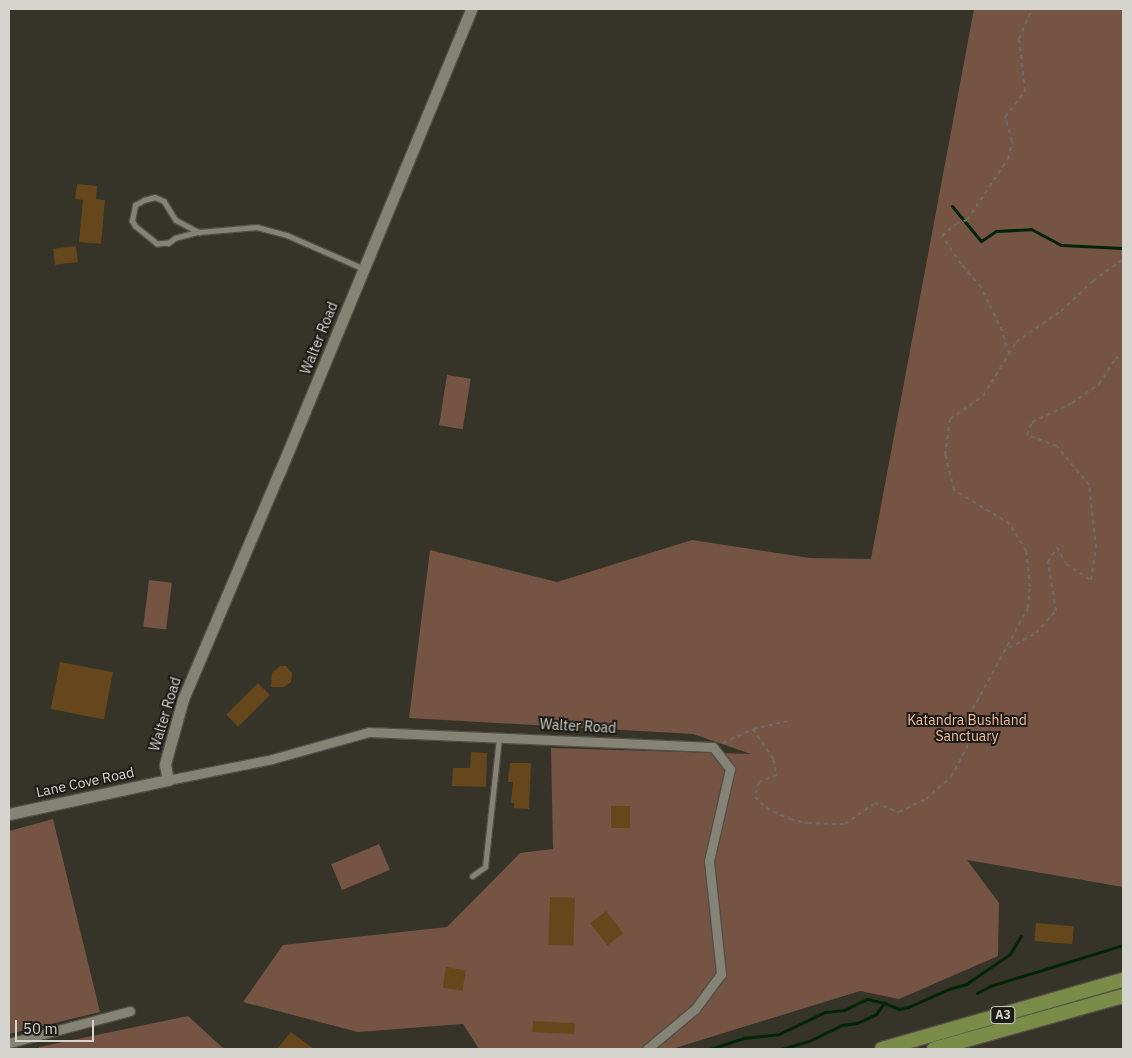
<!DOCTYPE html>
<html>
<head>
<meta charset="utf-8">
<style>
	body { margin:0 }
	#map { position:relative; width:1132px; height:1058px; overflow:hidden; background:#363328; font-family:"IBM Plex Sans",sans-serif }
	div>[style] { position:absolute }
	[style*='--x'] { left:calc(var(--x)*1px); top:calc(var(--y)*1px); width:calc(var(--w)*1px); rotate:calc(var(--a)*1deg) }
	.green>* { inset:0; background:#755444; transform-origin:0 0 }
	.stream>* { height:3px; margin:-1.5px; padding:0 1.5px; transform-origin:1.5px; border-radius:1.5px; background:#002506 }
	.building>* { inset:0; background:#66471c; transform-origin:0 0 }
	.path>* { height:2px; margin-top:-1px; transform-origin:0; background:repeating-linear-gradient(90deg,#6e6c62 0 4px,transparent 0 8px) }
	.roads { filter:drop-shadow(1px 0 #514f46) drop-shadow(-1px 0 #514f46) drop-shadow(0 1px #514f46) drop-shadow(0 -1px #514f46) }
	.service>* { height:4.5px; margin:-2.25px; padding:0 2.25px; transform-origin:2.25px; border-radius:2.25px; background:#858376 }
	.minor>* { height:9px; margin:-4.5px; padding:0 4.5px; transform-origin:4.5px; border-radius:4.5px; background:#858376 }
	.tertiary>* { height:11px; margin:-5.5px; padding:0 5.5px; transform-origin:5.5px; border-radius:5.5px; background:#858376 }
	.trunk>* { height:14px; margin:-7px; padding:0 7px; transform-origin:7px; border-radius:7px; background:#7a8c48 }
	span { translate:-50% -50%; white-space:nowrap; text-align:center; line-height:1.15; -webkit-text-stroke:4px #1c1b16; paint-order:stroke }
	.shield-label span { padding:1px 4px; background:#1c1b16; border:1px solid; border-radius:4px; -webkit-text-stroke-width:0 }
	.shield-label { font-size:12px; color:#d6d4ce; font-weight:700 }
	.street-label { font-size:14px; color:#d6d4ce }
	.park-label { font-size:14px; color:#f9bc9d }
	.frame { position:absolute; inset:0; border:10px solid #d6d4ce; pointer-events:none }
	.scale { position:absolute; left:15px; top:1020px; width:79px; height:22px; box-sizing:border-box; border:2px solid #d6d4ce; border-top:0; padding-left:6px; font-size:15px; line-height:18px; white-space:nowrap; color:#d6d4ce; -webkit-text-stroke:4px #1c1b16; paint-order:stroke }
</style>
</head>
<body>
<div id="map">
	<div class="green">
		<div style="clip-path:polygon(974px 9px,1123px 9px,1123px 887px,967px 860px,999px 903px,998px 956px,899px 999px,860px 991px,672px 1049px,479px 1049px,463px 1024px,358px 1032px,243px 1002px,283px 945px,447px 927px,520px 853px,553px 849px,551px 748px,751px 754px,693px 734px,409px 718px,430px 550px,557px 582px,692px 540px,810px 558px,871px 559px)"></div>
		<div style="left:447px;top:375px;width:24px;height:51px;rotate:9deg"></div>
		<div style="left:149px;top:580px;width:23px;height:47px;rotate:7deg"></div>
		<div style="clip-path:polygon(53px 819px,100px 1012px,9px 1034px,9px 831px)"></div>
		<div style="left:379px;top:844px;width:28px;height:52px;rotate:67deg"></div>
		<div style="clip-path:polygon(188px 1016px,224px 1049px,39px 1049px,39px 1047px)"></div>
	</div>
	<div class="stream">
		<div style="--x:952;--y:206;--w:45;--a:50.4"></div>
		<div style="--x:981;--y:241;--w:18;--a:-34"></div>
		<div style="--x:996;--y:231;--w:35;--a:-3"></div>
		<div style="--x:1031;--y:229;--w:34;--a:28"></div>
		<div style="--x:1061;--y:245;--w:62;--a:2.8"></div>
		<div style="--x:977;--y:993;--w:15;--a:-28"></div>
		<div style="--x:990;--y:986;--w:139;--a:-17.1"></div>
		<div style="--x:710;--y:1049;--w:35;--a:-18"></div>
		<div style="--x:743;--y:1038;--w:36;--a:-6"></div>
		<div style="--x:779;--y:1034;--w:51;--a:-25.6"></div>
		<div style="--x:825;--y:1012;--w:19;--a:-6"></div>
		<div style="--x:844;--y:1010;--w:25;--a:-26"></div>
		<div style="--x:867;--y:999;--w:17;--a:13"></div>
		<div style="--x:781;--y:1049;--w:29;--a:-16"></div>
		<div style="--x:809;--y:1041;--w:37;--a:-26"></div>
		<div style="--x:842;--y:1025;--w:15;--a:-8"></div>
		<div style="--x:857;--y:1023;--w:21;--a:-25"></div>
		<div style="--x:876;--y:1014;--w:14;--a:-54"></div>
		<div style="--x:884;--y:1003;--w:16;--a:22"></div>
		<div style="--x:899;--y:1009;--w:9;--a:-13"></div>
		<div style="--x:908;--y:1007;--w:45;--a:-23.7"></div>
		<div style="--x:949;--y:989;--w:18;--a:-16"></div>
		<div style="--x:966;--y:984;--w:53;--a:-34.3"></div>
		<div style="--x:1010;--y:954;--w:21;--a:-59"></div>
	</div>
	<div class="building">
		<div style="clip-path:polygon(77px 184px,97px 186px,96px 199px,105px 200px,101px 244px,79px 242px,83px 200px,75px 199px)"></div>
		<div style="left:76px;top:246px;width:16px;height:23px;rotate:83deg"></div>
		<div style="left:60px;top:662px;width:54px;height:48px;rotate:11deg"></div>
		<div style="clip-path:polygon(280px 666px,286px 666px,292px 673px,291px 682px,284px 687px,271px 687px,272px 673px)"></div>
		<div style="left:258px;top:683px;width:17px;height:45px;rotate:45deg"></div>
		<div style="clip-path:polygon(471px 752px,487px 753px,486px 787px,452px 786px,453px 768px,470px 768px)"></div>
		<div style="clip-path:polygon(510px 763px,531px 763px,529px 809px,514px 808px,514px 803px,511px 803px,513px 782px,508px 782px)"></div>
		<div style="left:611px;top:806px;width:19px;height:22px"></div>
		<div style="left:550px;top:897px;width:25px;height:48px;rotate:2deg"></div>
		<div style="left:606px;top:911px;width:28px;height:20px;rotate:52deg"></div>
		<div style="left:1036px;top:923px;width:38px;height:18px;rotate:5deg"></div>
		<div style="left:446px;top:967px;width:20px;height:21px;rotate:9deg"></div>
		<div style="left:533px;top:1021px;width:42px;height:11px;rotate:3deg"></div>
		<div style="clip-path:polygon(291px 1032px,314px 1049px,277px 1049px)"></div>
	</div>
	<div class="path">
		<div style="--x:1009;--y:354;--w:14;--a:-60"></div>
		<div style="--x:1016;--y:342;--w:55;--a:-34.6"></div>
		<div style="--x:1061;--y:311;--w:44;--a:-43.2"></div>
		<div style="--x:1093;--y:281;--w:37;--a:-36"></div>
		<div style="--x:1009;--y:648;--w:31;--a:-29"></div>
		<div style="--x:1036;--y:633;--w:30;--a:-48"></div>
		<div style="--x:1056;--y:611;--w:50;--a:-99.3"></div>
		<div style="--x:1048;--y:562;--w:17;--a:-59"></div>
		<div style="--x:1057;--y:547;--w:19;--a:62"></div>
		<div style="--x:1066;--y:564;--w:30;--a:33"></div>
		<div style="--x:1091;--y:580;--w:32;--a:-81"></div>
		<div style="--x:1096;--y:548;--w:63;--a:-96.3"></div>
		<div style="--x:1089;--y:485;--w:50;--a:-129.4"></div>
		<div style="--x:1057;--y:446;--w:32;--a:-160"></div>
		<div style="--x:1027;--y:435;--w:14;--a:-69"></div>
		<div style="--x:1032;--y:422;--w:44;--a:-25.4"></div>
		<div style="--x:1072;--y:403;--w:33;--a:-35"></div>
		<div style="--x:1099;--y:384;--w:30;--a:-57"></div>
		<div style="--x:1115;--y:359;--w:9;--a:-32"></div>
		<div style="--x:753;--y:729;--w:36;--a:56"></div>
		<div style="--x:773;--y:759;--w:16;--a:76"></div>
		<div style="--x:777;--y:775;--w:19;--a:159"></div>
		<div style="--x:759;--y:782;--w:16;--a:105"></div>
		<div style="--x:755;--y:797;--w:16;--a:45"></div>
		<div style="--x:766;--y:808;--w:26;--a:25"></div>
		<div style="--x:790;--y:819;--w:18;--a:13"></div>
		<div style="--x:808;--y:823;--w:37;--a:2"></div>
		<div style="--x:845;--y:824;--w:37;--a:-35"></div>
		<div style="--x:875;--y:803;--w:26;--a:21"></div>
		<div style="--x:899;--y:812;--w:30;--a:-26"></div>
		<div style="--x:926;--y:799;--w:33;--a:-41"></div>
		<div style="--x:951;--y:777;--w:43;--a:-62.2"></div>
		<div style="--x:971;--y:739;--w:23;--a:-95"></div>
		<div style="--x:969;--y:716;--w:123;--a:-61.4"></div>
		<div style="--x:1028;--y:608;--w:21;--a:-85"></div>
		<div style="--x:1030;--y:587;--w:36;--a:-96"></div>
		<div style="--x:1026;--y:551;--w:31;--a:-121"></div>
		<div style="--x:1010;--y:524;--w:66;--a:-148.7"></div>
		<div style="--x:954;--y:490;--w:36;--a:-104"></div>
		<div style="--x:945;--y:455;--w:36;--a:-82"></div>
		<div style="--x:950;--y:419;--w:40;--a:-34.9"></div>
		<div style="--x:983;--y:396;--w:49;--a:-58.2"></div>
		<div style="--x:1009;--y:354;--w:24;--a:-107"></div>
		<div style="--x:1002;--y:331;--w:49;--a:-115.5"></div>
		<div style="--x:981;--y:287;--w:30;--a:-131"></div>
		<div style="--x:961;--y:264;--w:34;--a:-124"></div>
		<div style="--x:942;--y:236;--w:18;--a:-41"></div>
		<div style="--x:956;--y:224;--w:12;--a:-20"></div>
		<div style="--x:967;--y:220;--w:73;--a:-56.1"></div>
		<div style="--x:1008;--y:159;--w:18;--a:-77"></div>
		<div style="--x:1012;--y:141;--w:25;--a:-106"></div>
		<div style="--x:1005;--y:117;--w:33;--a:-52"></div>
		<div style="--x:1025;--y:91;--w:52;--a:-96.6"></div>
		<div style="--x:1019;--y:39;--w:33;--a:-67"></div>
		<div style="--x:723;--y:743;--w:33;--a:-25"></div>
		<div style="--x:753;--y:729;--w:35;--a:-13"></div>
	</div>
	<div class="roads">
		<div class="service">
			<div style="--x:199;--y:232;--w:24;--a:165"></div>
			<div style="--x:176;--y:238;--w:9;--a:144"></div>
			<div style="--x:169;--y:243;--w:12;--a:175"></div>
			<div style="--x:157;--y:244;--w:28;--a:-141"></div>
			<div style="--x:135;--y:226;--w:6;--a:-121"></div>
			<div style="--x:132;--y:221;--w:16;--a:-79"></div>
			<div style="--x:135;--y:205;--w:10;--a:-29"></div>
			<div style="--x:144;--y:200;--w:11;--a:-15"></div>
			<div style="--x:155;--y:197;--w:10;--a:24"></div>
			<div style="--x:164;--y:201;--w:22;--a:58"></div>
			<div style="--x:176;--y:220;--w:26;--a:28"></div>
			<div style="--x:199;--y:232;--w:58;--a:-4.9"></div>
			<div style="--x:257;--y:227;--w:31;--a:15"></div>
			<div style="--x:287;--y:235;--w:82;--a:23.7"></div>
			<div style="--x:472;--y:876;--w:16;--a:-35"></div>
			<div style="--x:485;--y:867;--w:130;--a:-83.8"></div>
		</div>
		<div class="minor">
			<div style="--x:168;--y:780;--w:106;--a:-11.4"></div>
			<div style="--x:272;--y:759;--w:101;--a:-15.6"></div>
			<div style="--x:369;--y:732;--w:344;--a:2.5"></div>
			<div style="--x:713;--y:747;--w:28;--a:52"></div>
			<div style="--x:730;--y:769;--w:94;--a:102.9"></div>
			<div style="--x:709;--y:861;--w:114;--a:83.9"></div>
			<div style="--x:721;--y:974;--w:44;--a:126.6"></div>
			<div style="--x:695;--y:1009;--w:62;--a:140.2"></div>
			<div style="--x:9;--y:1043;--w:125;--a:-14.8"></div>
		</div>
		<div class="tertiary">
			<div style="--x:9;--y:814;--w:163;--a:-12.1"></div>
			<div style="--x:168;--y:780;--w:16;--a:-101"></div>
			<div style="--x:165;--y:764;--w:67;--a:-74.5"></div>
			<div style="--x:183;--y:699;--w:248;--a:-67"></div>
			<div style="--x:280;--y:471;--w:500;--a:-67.5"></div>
		</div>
		<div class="trunk">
			<div style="--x:882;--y:1049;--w:251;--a:-16"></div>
			<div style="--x:934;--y:1049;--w:196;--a:-15.7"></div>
		</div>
	</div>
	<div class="shield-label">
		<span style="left:1003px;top:1015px">A3</span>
	</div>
	<div class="street-label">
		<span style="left:319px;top:338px;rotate:-68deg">Walter Road</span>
		<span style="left:165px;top:714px;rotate:-73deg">Walter Road</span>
		<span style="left:578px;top:726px;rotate:3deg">Walter Road</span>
		<span style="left:85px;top:782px;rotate:-12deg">Lane Cove Road</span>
	</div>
	<div class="park-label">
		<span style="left:967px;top:728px">Katandra Bushland<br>Sanctuary</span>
	</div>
	<div class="frame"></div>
	<div class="scale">50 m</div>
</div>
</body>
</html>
